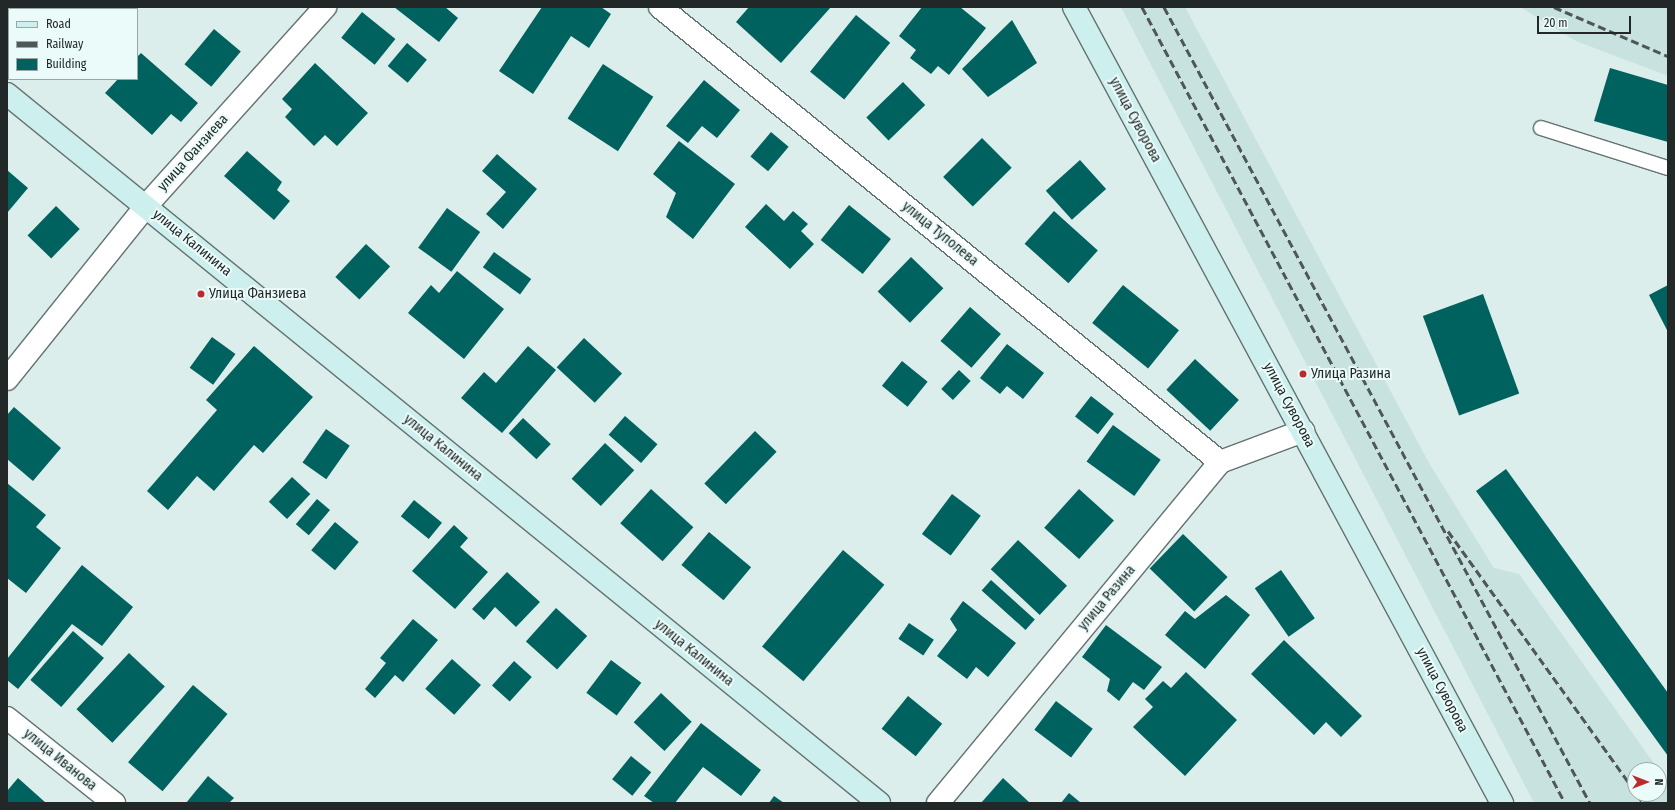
<!DOCTYPE html>
<html>
<head>
<meta charset="utf-8">
<style>
	body { margin:0 }
	#map { position:relative; width:1675px; height:810px; overflow:hidden; background:#dceeec; font-family:"Fira Sans Condensed",sans-serif }
	div>[style] { position:absolute }
	[style*='--x'] { left:calc(var(--x)*1px); top:calc(var(--y)*1px); width:calc(var(--w)*1px); rotate:calc(var(--a)*1deg) }
	.built>* { inset:0; background:#c8e2df }
	.building>* { inset:0; background:#00625f; transform-origin:0 0 }
	.roads { filter:drop-shadow(1px 0 #637371) drop-shadow(-1px 0 #637371) drop-shadow(0 1px #637371) drop-shadow(0 -1px #637371) }
	.lane>* { height:14px; margin:-7px; padding:0 7px; transform-origin:7px; border-radius:7px; background:#fff }
	.street>* { height:22px; margin:-11px; padding:0 11px; transform-origin:11px; border-radius:11px; background:#fff }
	.secondary>* { height:22px; margin:-11px; padding:0 11px; transform-origin:11px; border-radius:11px; background:#cdefee }
	.rail>* { height:3px; margin-top:-1.5px; transform-origin:0; background:repeating-linear-gradient(90deg,#4e5756 0 8px,transparent 0 12px) }
	.dots>* { width:11px; height:11px; translate:-50% -50%; box-sizing:border-box; border:2px solid #eafbfa; border-radius:50% }
	span { translate:-50% -50%; white-space:nowrap; text-align:center; line-height:1.15; -webkit-text-stroke:4px #eafbfa; paint-order:stroke }
	.street-label { font-size:14px; color:#212827 }
	.poi-label { font-size:14px; color:#212827 }
	.left { translate:0 -50%; text-align:left }
	.frame { position:absolute; inset:0; border:8px solid #212827; pointer-events:none }
	.legend { position:absolute; left:8px; top:8px; width:130px; height:72px; box-sizing:border-box; background:#eafbfa; border:1px solid #9aa7a6; margin:0; padding:5px 7px; list-style:none; font-size:12px; color:#212827 }
	.legend li { display:flex; align-items:center; gap:8px; height:20px }
	.legend b { width:20px; border:1px solid #9aa7a6 }
	.north { position:absolute; left:1627px; top:762px; width:40px; height:40px; box-sizing:border-box; background:#eafbfa; border:1px solid #9aa7a6; border-radius:50%; rotate:90deg; font-size:11px; font-weight:700; line-height:16px; text-align:center; color:#212827 }
	.north::after { content:''; display:block; margin:auto; width:14px; height:18px; background:#bb2b2d; clip-path:polygon(50% 0,100% 100%,50% 72%,0 100%) }
	.scale { position:absolute; left:1537px; top:16px; width:94px; height:18px; box-sizing:border-box; border:2px solid #212827; border-top:0; padding-left:5px; font-size:12px; line-height:14px; white-space:nowrap; color:#212827; -webkit-text-stroke:3px #eafbfa; paint-order:stroke }
</style>
</head>
<body>
<div id="map">
	<div class="built">
		<div style="clip-path:polygon(evenodd,1121px 7px,1185px 7px,1429px 463px,1494px 568px,1519px 574px,1668px 783px,1668px 803px,1534px 803px,1121px 7px,1635px 770px,1659px 770px,1659px 794px,1635px 794px,1635px 770px)"></div>
		<div style="clip-path:polygon(1520px 7px,1668px 7px,1668px 76px,1576px 41px)"></div>
	</div>
	<div class="building">
		<div style="left:12px;top:7px;width:42px;height:3px"></div>
		<div style="clip-path:polygon(78px 7px,115px 7px,113px 9px)"></div>
		<div style="clip-path:polygon(394px 7px,445px 7px,458px 18px,439px 42px)"></div>
		<div style="clip-path:polygon(542px 7px,601px 7px,611px 14px,589px 48px,571px 36px,533px 94px,499px 71px)"></div>
		<div style="clip-path:polygon(749px 7px,831px 7px,781px 63px,736px 22px)"></div>
		<div style="clip-path:polygon(922px 7px,960px 7px,986px 28px,949px 75px,938px 66px,931px 74px,910px 58px,916px 50px,899px 36px)"></div>
		<div style="left:362px;top:12px;width:43px;height:33px;rotate:39deg"></div>
		<div style="left:856px;top:15px;width:44px;height:73px;rotate:39deg"></div>
		<div style="clip-path:polygon(1012px 20px,1037px 63px,988px 97px,962px 69px)"></div>
		<div style="left:214px;top:29px;width:35px;height:46px;rotate:40deg"></div>
		<div style="left:407px;top:43px;width:26px;height:30px;rotate:40deg"></div>
		<div style="clip-path:polygon(141px 53px,198px 103px,181px 122px,171px 114px,152px 135px,105px 93px,118px 79px,137px 79px,137px 57px)"></div>
		<div style="clip-path:polygon(315px 63px,368px 113px,337px 146px,325px 135px,314px 146px,285px 117px,292px 109px,282px 99px)"></div>
		<div style="left:603px;top:64px;width:60px;height:65px;rotate:33deg"></div>
		<div style="clip-path:polygon(1610px 68px,1668px 85px,1668px 142px,1594px 121px)"></div>
		<div style="clip-path:polygon(704px 80px,740px 110px,717px 138px,702px 126px,688px 143px,666px 126px)"></div>
		<div style="left:903px;top:82px;width:32px;height:51px;rotate:46deg"></div>
		<div style="left:771px;top:132px;width:23px;height:32px;rotate:40deg"></div>
		<div style="left:982px;top:138px;width:42px;height:55px;rotate:45deg"></div>
		<div style="clip-path:polygon(679px 141px,735px 184px,693px 239px,666px 217px,676px 193px,653px 174px)"></div>
		<div style="clip-path:polygon(247px 151px,282px 182px,277px 190px,290px 201px,274px 220px,224px 176px)"></div>
		<div style="clip-path:polygon(497px 154px,537px 189px,503px 229px,486px 214px,506px 192px,482px 171px)"></div>
		<div style="left:1080px;top:160px;width:39px;height:46px;rotate:48deg"></div>
		<div style="clip-path:polygon(7px 170px,28px 188px,7px 213px)"></div>
		<div style="clip-path:polygon(766px 204px,784px 221px,793px 211px,808px 224px,801px 231px,814px 244px,790px 269px,745px 227px)"></div>
		<div style="left:849px;top:205px;width:54px;height:45px;rotate:39deg"></div>
		<div style="left:56px;top:206px;width:33px;height:41px;rotate:44deg"></div>
		<div style="left:447px;top:208px;width:41px;height:49px;rotate:36deg"></div>
		<div style="left:1054px;top:211px;width:59px;height:44px;rotate:42deg"></div>
		<div style="left:366px;top:244px;width:33px;height:45px;rotate:43deg"></div>
		<div style="left:494px;top:252px;width:46px;height:19px;rotate:36deg"></div>
		<div style="left:911px;top:257px;width:45px;height:48px;rotate:44deg"></div>
		<div style="clip-path:polygon(457px 271px,504px 309px,464px 359px,408px 313px,431px 285px,439px 293px)"></div>
		<div style="left:1123px;top:285px;width:72px;height:49px;rotate:39deg"></div>
		<div style="clip-path:polygon(1668px 285px,1668px 332px,1649px 295px)"></div>
		<div style="left:1483px;top:294px;width:106px;height:64px;rotate:70deg"></div>
		<div style="left:970px;top:307px;width:41px;height:45px;rotate:41deg"></div>
		<div style="left:212px;top:337px;width:29px;height:38px;rotate:36deg"></div>
		<div style="left:584px;top:338px;width:52px;height:40px;rotate:43deg"></div>
		<div style="clip-path:polygon(1007px 344px,1044px 373px,1023px 399px,1007px 386px,1000px 394px,980px 378px)"></div>
		<div style="clip-path:polygon(254px 346px,313px 397px,263px 453px,254px 445px,214px 491px,197px 476px,168px 510px,147px 491px,217px 410px,206px 400px)"></div>
		<div style="clip-path:polygon(528px 346px,556px 370px,502px 433px,461px 398px,484px 372px,496px 383px)"></div>
		<div style="left:1195px;top:359px;width:60px;height:42px;rotate:43deg"></div>
		<div style="left:902px;top:361px;width:33px;height:32px;rotate:39deg"></div>
		<div style="left:959px;top:370px;width:16px;height:26px;rotate:43deg"></div>
		<div style="left:1091px;top:396px;width:29px;height:26px;rotate:38deg"></div>
		<div style="clip-path:polygon(14px 407px,61px 448px,33px 481px,7px 459px,7px 415px)"></div>
		<div style="left:625px;top:416px;width:43px;height:25px;rotate:41deg"></div>
		<div style="left:523px;top:418px;width:38px;height:21px;rotate:43deg"></div>
		<div style="left:1113px;top:425px;width:59px;height:45px;rotate:36deg"></div>
		<div style="left:326px;top:429px;width:29px;height:41px;rotate:35deg"></div>
		<div style="left:755px;top:431px;width:30px;height:73px;rotate:44deg"></div>
		<div style="left:605px;top:443px;width:40px;height:49px;rotate:43deg"></div>
		<div style="clip-path:polygon(1506px 469px,1668px 693px,1668px 756px,1476px 491px)"></div>
		<div style="left:292px;top:477px;width:25px;height:34px;rotate:43deg"></div>
		<div style="clip-path:polygon(7px 483px,46px 515px,36px 527px,61px 548px,26px 593px,7px 578px)"></div>
		<div style="left:651px;top:489px;width:57px;height:46px;rotate:42deg"></div>
		<div style="left:1079px;top:489px;width:47px;height:52px;rotate:42deg"></div>
		<div style="left:952px;top:494px;width:36px;height:50px;rotate:37deg"></div>
		<div style="left:317px;top:499px;width:17px;height:33px;rotate:40deg"></div>
		<div style="left:414px;top:500px;width:36px;height:21px;rotate:39deg"></div>
		<div style="left:335px;top:522px;width:31px;height:37px;rotate:40deg"></div>
		<div style="clip-path:polygon(454px 525px,468px 538px,460px 547px,488px 572px,455px 609px,412px 571px)"></div>
		<div style="left:709px;top:532px;width:55px;height:43px;rotate:40deg"></div>
		<div style="left:1183px;top:534px;width:62px;height:48px;rotate:44deg"></div>
		<div style="left:1018px;top:540px;width:67px;height:40px;rotate:43deg"></div>
		<div style="left:843px;top:550px;width:54px;height:126px;rotate:40deg"></div>
		<div style="clip-path:polygon(82px 565px,133px 607px,102px 646px,72px 624px,18px 689px,7px 680px,7px 659px)"></div>
		<div style="left:1281px;top:570px;width:59px;height:32px;rotate:55deg"></div>
		<div style="clip-path:polygon(507px 572px,540px 602px,516px 627px,495px 607px,484px 620px,472px 609px)"></div>
		<div style="left:991px;top:580px;width:59px;height:14px;rotate:42deg"></div>
		<div style="clip-path:polygon(1226px 595px,1250px 615px,1205px 669px,1165px 635px,1185px 611px,1195px 619px)"></div>
		<div style="clip-path:polygon(963px 601px,1016px 643px,988px 677px,976px 667px,967px 679px,937px 656px,957px 630px,950px 619px)"></div>
		<div style="left:556px;top:608px;width:42px;height:45px;rotate:42deg"></div>
		<div style="clip-path:polygon(413px 619px,438px 640px,403px 682px,395px 675px,375px 698px,365px 689px,386px 663px,380px 658px)"></div>
		<div style="left:909px;top:623px;width:30px;height:19px;rotate:34deg"></div>
		<div style="clip-path:polygon(1106px 625px,1162px 667px,1144px 690px,1133px 682px,1119px 701px,1107px 691px,1110px 679px,1082px 657px)"></div>
		<div style="left:73px;top:631px;width:41px;height:65px;rotate:41deg"></div>
		<div style="clip-path:polygon(1284px 640px,1362px 716px,1341px 737px,1326px 722px,1314px 735px,1251px 674px)"></div>
		<div style="left:129px;top:653px;width:49px;height:77px;rotate:43deg"></div>
		<div style="left:452px;top:659px;width:39px;height:40px;rotate:42deg"></div>
		<div style="left:611px;top:660px;width:38px;height:41px;rotate:37deg"></div>
		<div style="left:514px;top:661px;width:24px;height:33px;rotate:42deg"></div>
		<div style="clip-path:polygon(1186px 672px,1237px 720px,1185px 776px,1133px 727px,1153px 707px,1145px 699px,1163px 681px,1171px 688px)"></div>
		<div style="left:193px;top:685px;width:45px;height:101px;rotate:40deg"></div>
		<div style="left:661px;top:693px;width:42px;height:40px;rotate:43deg"></div>
		<div style="left:908px;top:696px;width:44px;height:42px;rotate:39deg"></div>
		<div style="left:1056px;top:701px;width:46px;height:36px;rotate:37deg"></div>
		<div style="clip-path:polygon(701px 723px,761px 770px,741px 796px,703px 767px,675px 803px,654px 803px,644px 796px)"></div>
		<div style="left:631px;top:756px;width:26px;height:30px;rotate:39deg"></div>
		<div style="clip-path:polygon(208px 776px,234px 798px,229px 803px,186px 803px)"></div>
		<div style="clip-path:polygon(18px 778px,46px 803px,7px 803px,7px 791px)"></div>
		<div style="clip-path:polygon(1003px 778px,1030px 803px,981px 803px)"></div>
		<div style="clip-path:polygon(1069px 793px,1081px 803px,1061px 803px)"></div>
		<div style="clip-path:polygon(774px 796px,784px 803px,769px 803px)"></div>
	</div>
	<div class="roads">
		<div class="lane">
			<div style="--x:1541;--y:128;--w:133;--a:17.5"></div>
		</div>
		<div class="street">
			<div style="--x:660;--y:7;--w:722;--a:39.09"></div>
			<div style="--x:7;--y:379;--w:222;--a:-51.2"></div>
			<div style="--x:146;--y:206;--w:268;--a:-48"></div>
			<div style="--x:7;--y:718;--w:137;--a:38.5"></div>
			<div style="--x:938;--y:803;--w:442;--a:-50.4"></div>
			<div style="--x:1220;--y:462;--w:89;--a:-20.5"></div>
		</div>
		<div class="secondary">
			<div style="--x:1074;--y:7;--w:904;--a:61.73"></div>
			<div style="--x:7;--y:94;--w:1124;--a:39.11"></div>
		</div>
	</div>
	<div class="rail">
		<div style="--x:1142;--y:7;--w:901;--a:62.01"></div>
		<div style="--x:1164;--y:7;--w:903;--a:61.85"></div>
		<div style="--x:1554;--y:7;--w:124;--a:23.3"></div>
		<div style="--x:1448;--y:531;--w:320;--a:54.3"></div>
		<div style="--x:1637;--y:794;--w:11;--a:56"></div>
	</div>
	<div class="dots">
		<div style="left:201px;top:294px;background:#bb2b2d"></div>
		<div style="left:1303px;top:374px;background:#bb2b2d"></div>
	</div>
	<div class="street-label">
		<span style="left:1135px;top:120px;rotate:62deg">улица Суворова</span>
		<span style="left:193px;top:153px;rotate:-48deg">улица Фанзиева</span>
		<span style="left:940px;top:234px;rotate:39deg">улица Туполева</span>
		<span style="left:192px;top:243px;rotate:39deg">улица Калинина</span>
		<span style="left:1289px;top:405px;rotate:62deg">улица Суворова</span>
		<span style="left:443px;top:448px;rotate:39deg">улица Калинина</span>
		<span style="left:1107px;top:598px;rotate:-50deg">улица Разина</span>
		<span style="left:694px;top:653px;rotate:39deg">улица Калинина</span>
		<span style="left:1442px;top:690px;rotate:62deg">улица Суворова</span>
		<span style="left:60px;top:760px;rotate:39deg">улица Иванова</span>
	</div>
	<div class="poi-label">
		<span class="left" style="left:209px;top:294px">Улица Фанзиева</span>
		<span class="left" style="left:1311px;top:374px">Улица Разина</span>
	</div>
	<div class="frame"></div>
	<ul class="legend">
	<li><b style="height:5px;background:#cdefee"></b>Road</li>
	<li><b style="height:5px;background:#4e5756"></b>Railway</li>
	<li><b style="height:11px;background:#00625f"></b>Building</li>
	</ul>
	<div class="north">N</div>
	<div class="scale">20 m</div>
</div>
</body>
</html>
